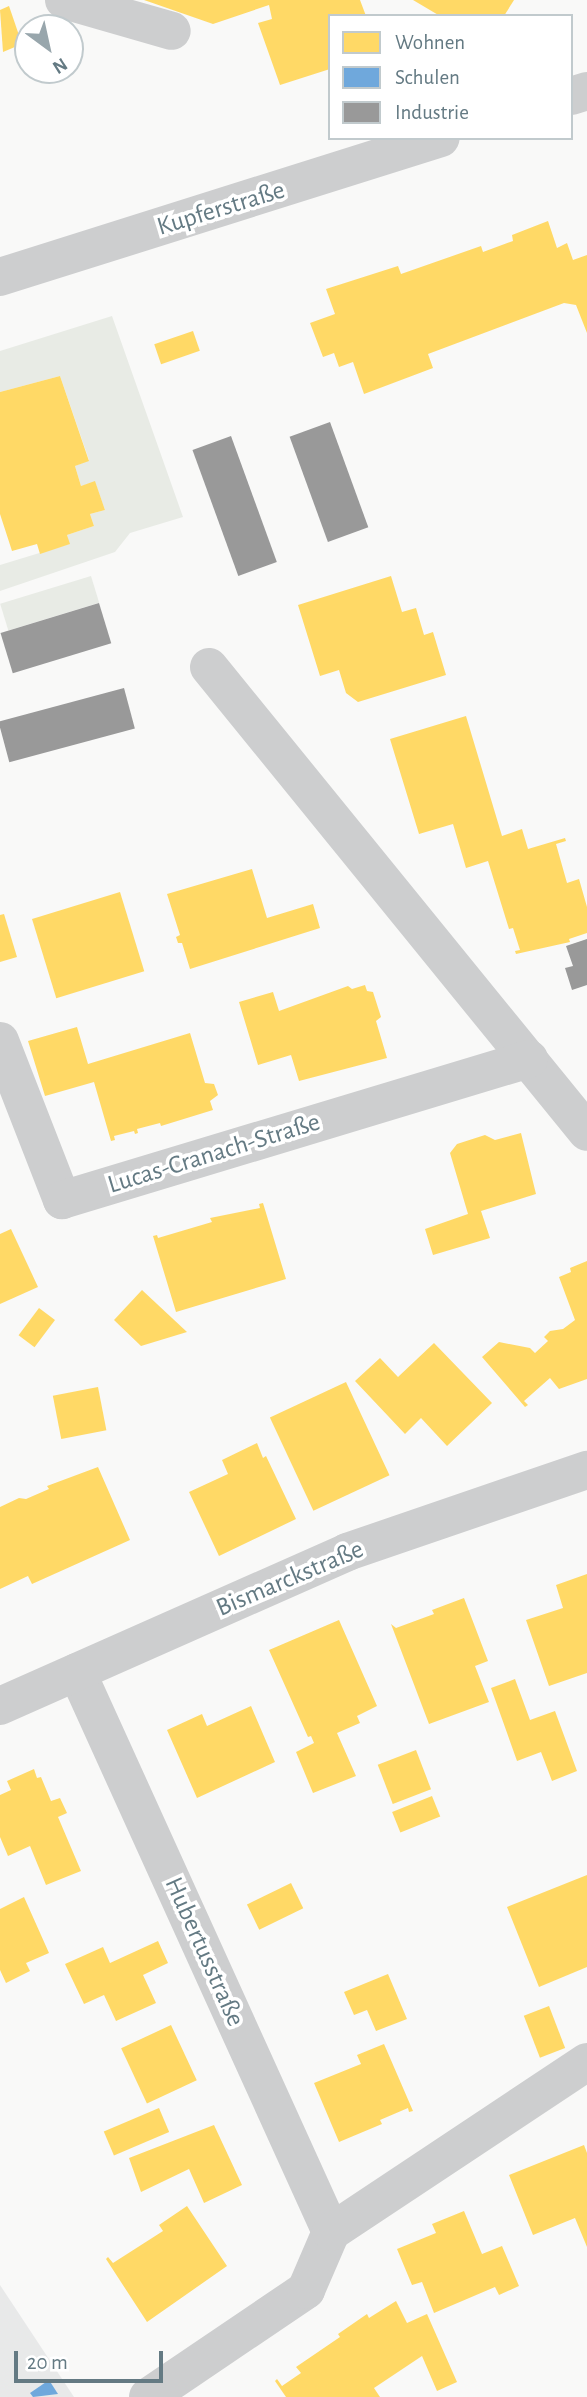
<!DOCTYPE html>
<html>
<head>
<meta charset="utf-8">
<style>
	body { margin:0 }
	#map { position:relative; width:587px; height:2397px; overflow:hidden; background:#f9f9f8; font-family:"Alegreya Sans",sans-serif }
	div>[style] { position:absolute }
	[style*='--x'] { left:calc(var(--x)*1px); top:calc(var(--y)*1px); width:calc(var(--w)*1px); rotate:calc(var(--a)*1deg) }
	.built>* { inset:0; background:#e8e9e9 }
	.green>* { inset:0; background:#e8ebe5; transform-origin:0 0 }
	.homes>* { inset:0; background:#ffd966; transform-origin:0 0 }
	.schools>* { inset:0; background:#6fa8dc }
	.industry>* { inset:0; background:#999; transform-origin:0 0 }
	.minor>* { height:38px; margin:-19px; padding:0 19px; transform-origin:19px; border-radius:19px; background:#cdcecf }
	span { translate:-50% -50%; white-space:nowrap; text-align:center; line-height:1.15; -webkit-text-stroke:7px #fff; paint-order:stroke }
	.street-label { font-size:26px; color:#647a83 }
	.legend { position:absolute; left:328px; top:14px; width:245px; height:126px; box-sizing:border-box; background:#fff; border:2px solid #c1cacd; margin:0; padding:9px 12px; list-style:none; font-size:21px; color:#647a83 }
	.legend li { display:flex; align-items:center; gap:14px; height:35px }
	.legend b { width:35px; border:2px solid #c1cacd }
	.north { position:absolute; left:14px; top:14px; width:70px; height:70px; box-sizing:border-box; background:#fff; border:2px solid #c1cacd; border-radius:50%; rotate:147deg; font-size:19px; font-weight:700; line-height:28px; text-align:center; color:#647a83 }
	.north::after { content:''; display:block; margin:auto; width:24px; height:32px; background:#98a6ac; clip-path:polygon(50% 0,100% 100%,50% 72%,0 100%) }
	.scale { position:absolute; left:14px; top:2351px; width:149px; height:32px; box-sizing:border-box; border:4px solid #647a83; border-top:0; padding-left:9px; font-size:21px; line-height:24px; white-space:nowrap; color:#647a83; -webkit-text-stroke:5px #fff; paint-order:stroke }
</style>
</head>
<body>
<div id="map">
	<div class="built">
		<div style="clip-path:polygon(0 2285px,74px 2397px,0 2397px)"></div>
	</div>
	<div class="green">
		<div style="clip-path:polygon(112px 316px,183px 517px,130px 533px,115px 552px,0 591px,0 565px,69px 544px,67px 535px,94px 526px,90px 514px,105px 510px,95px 482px,81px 486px,75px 466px,89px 460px,60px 376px,0 392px,0 351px)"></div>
		<div style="left:91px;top:576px;width:28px;height:95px;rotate:73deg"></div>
	</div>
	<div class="homes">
		<div style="clip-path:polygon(144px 0,360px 0,366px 16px,330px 16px,330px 69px,280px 85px,258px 23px,272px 19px,269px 5px,213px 24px)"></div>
		<div style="clip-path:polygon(413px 0,514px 0,504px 16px,440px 16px)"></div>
		<div style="clip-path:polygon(9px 6px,22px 44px,3px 52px,0 10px)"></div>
		<div style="clip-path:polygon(548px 221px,557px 248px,567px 243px,573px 260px,587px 255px,587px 333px,576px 305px,564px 303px,428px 354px,433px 368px,364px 394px,353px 362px,339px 367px,334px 353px,323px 357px,310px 323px,335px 314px,326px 289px,398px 266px,401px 274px,481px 246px,483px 252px,513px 241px,512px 235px)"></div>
		<div style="left:193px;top:331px;width:21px;height:41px;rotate:71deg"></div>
		<div style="clip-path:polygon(60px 376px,89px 461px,75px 466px,81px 486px,95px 481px,105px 510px,90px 514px,94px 526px,67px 535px,70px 544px,40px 554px,37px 544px,12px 551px,0 514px,0 392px)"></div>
		<div style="clip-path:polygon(391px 576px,402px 612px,416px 608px,424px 635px,433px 632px,446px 675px,358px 702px,346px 693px,339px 670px,320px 676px,298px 605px)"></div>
		<div style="clip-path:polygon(466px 716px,502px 836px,522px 829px,528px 849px,565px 838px,566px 841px,556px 844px,567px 883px,579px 879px,587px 907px,587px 933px,569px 939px,570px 942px,516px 954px,515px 951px,520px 950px,513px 928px,509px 929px,488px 861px,466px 868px,453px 824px,419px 834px,390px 739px)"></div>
		<div style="clip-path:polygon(252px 869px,267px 918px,313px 904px,320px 928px,190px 969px,182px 943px,178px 943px,176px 937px,180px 935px,167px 894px)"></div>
		<div style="left:120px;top:892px;width:83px;height:92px;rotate:73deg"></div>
		<div style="clip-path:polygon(4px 914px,17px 957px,0 962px,0 915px)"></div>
		<div style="clip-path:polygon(365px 985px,367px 991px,373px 992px,381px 1017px,376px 1021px,387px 1058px,299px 1081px,291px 1055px,258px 1065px,239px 1002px,273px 992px,279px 1011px,348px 986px,352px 989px)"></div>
		<div style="clip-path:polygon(77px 1027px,88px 1064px,190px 1033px,205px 1083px,214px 1084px,218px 1095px,210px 1101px,213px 1110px,161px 1126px,160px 1123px,137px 1129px,138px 1133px,135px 1134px,134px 1131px,114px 1136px,115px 1140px,111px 1141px,94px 1082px,45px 1096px,28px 1041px)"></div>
		<div style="clip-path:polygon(521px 1133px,536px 1194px,481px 1211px,490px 1238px,433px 1255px,425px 1229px,468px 1214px,450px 1153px,457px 1144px,485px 1135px,495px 1140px)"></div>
		<div style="clip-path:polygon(263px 1203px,286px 1279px,176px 1312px,153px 1236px,157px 1235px,158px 1238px,212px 1222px,210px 1218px,260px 1208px,259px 1204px)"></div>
		<div style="clip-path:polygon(11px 1229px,38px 1287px,0 1304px,0 1234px)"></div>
		<div style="clip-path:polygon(587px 1261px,587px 1379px,559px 1389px,550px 1378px,524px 1401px,528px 1405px,525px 1407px,482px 1357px,499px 1342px,530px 1348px,535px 1353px,548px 1341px,544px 1337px,550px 1331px,563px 1329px,575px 1320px,559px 1277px,571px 1272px,570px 1268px)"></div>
		<div style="clip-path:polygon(142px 1290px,187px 1332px,141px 1346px,114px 1320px)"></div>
		<div style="left:39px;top:1308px;width:20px;height:34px;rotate:37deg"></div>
		<div style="clip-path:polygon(434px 1343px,492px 1403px,447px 1446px,421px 1418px,405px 1434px,355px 1381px,380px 1358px,398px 1377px)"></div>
		<div style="left:346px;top:1382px;width:103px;height:84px;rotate:65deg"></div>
		<div style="left:98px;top:1387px;width:44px;height:46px;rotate:79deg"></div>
		<div style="clip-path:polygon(257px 1443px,263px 1458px,266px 1456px,296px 1519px,219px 1556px,189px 1492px,228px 1474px,222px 1460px)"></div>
		<div style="clip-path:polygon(98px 1467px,130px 1540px,32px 1584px,28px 1576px,0 1589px,0 1507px,19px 1498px,26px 1499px,49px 1489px,47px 1486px)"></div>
		<div style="clip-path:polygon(587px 1574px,587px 1673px,549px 1686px,526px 1620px,563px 1608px,556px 1585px)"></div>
		<div style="clip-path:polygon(464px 1598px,488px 1661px,475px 1666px,489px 1702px,429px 1724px,391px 1624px,396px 1628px,434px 1614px,432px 1610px)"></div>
		<div style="clip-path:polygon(339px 1620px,377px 1706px,357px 1716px,360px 1723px,337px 1733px,356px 1776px,313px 1793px,296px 1752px,314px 1743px,311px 1736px,308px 1737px,269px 1650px)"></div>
		<div style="clip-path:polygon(515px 1679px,530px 1720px,555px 1711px,577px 1771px,552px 1781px,541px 1752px,517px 1761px,491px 1688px)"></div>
		<div style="clip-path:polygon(251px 1706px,275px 1762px,197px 1798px,167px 1730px,202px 1714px,207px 1726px)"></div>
		<div style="left:416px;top:1750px;width:42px;height:41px;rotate:69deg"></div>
		<div style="clip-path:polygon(34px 1769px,37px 1778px,41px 1777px,51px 1801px,60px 1798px,67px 1813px,58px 1817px,81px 1871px,46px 1885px,30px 1846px,8px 1856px,0 1837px,0 1795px,11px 1790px,7px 1781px)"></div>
		<div style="left:432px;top:1796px;width:22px;height:43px;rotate:68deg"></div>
		<div style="clip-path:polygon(587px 1875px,587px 1967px,539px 1987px,507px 1907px)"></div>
		<div style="left:291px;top:1883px;width:28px;height:49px;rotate:64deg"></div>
		<div style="clip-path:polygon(24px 1897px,49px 1953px,26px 1963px,30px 1971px,6px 1983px,0 1970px,0 1909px)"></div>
		<div style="clip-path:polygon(158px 1941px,168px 1963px,143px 1975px,156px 2003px,116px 2021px,104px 1995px,84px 2004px,65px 1964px,103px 1947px,110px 1963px)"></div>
		<div style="clip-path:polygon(388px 1974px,407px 2019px,376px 2031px,367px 2010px,354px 2015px,344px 1992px)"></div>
		<div style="left:549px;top:2006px;width:45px;height:27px;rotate:69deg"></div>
		<div style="left:171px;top:2025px;width:61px;height:55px;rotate:65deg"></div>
		<div style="clip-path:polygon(384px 2044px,413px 2111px,409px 2112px,408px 2108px,380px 2120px,382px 2124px,339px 2142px,314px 2083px,361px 2064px,357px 2055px)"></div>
		<div style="left:159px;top:2108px;width:26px;height:60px;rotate:67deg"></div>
		<div style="clip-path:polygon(214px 2125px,242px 2185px,204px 2203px,189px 2169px,141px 2192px,129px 2158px)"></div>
		<div style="clip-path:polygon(584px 2145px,587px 2153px,587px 2247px,575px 2218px,533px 2235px,509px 2175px)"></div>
		<div style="clip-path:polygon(187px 2206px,227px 2266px,147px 2322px,106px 2259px,108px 2257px,113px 2263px,163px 2231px,159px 2225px)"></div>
		<div style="clip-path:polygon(464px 2211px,482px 2254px,502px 2246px,519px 2286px,499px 2295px,495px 2287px,434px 2313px,422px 2282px,412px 2285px,397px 2249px,436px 2233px,432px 2224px)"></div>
		<div style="clip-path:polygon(396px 2301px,407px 2323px,427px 2314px,457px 2382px,437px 2391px,422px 2356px,374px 2388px,380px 2397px,286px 2397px,275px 2381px,277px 2379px,282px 2386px,301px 2373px,296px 2367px,340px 2337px,338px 2334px,367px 2314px,369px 2318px)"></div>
	</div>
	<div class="schools">
		<div style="clip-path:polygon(49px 2380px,58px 2394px,33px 2397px,30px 2393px)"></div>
	</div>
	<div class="industry">
		<div style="left:330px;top:422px;width:112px;height:43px;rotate:70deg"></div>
		<div style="left:231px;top:436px;width:134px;height:41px;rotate:70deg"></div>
		<div style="left:99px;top:603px;width:42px;height:103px;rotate:73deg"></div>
		<div style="left:124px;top:688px;width:42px;height:130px;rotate:75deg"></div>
		<div style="clip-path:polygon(587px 939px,587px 985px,572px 990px,565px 968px,573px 966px,566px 946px)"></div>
	</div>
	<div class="minor">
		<div style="--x:64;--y:0;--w:112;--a:16"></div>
		<div style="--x:571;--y:96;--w:17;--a:-17"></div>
		<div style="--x:0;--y:277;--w:462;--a:-17.5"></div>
		<div style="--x:209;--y:667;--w:599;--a:50.89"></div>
		<div style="--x:0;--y:1041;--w:171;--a:68.7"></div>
		<div style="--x:62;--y:1200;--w:488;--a:-16.8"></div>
		<div style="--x:77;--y:1672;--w:615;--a:65.6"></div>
		<div style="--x:0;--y:1706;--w:380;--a:-23.9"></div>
		<div style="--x:347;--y:1552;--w:254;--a:-18.9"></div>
		<div style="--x:148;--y:2397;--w:191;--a:-34.1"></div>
		<div style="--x:306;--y:2290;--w:63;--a:-66.7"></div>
		<div style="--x:331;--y:2232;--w:307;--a:-33.6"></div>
	</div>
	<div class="street-label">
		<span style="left:221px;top:209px;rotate:-17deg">Kupferstraße</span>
		<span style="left:214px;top:1154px;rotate:-17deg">Lucas-Cranach-Straße</span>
		<span style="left:290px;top:1579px;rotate:-23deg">Bismarckstraße</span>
		<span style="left:204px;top:1952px;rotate:66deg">Hubertusstraße</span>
	</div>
	<ul class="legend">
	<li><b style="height:19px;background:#ffd966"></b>Wohnen</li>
	<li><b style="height:19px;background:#6fa8dc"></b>Schulen</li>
	<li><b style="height:19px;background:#999"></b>Industrie</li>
	</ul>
	<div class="north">N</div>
	<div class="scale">20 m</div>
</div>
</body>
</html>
